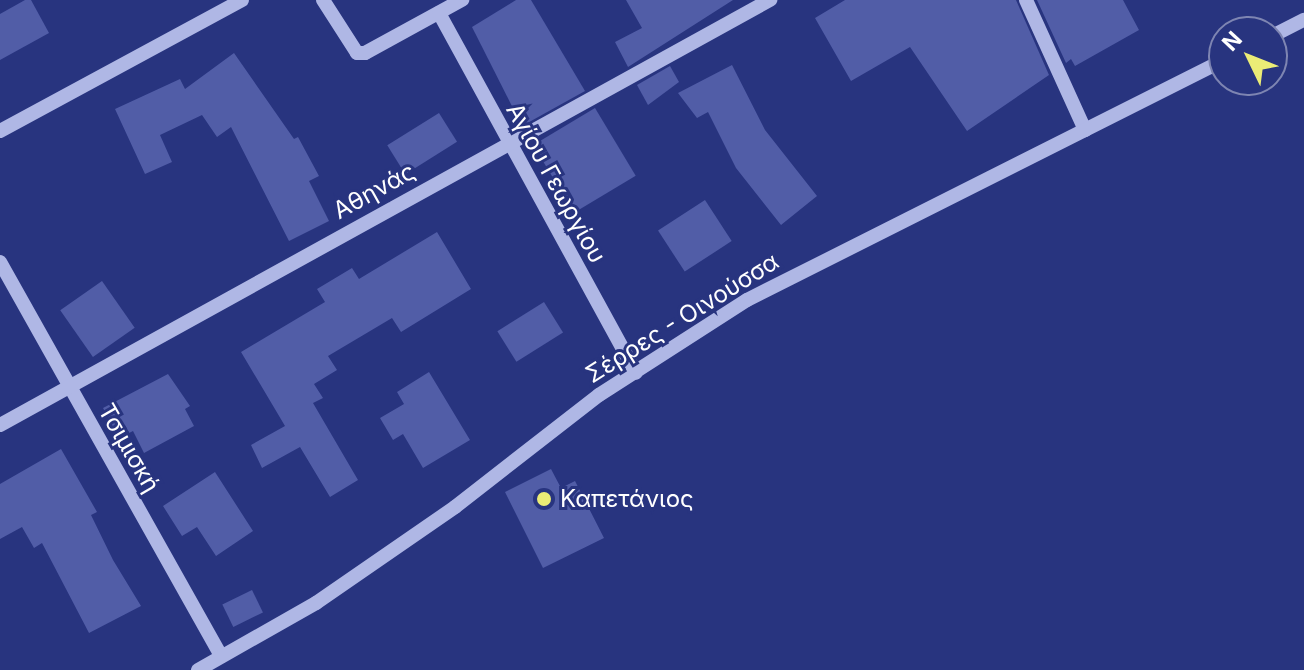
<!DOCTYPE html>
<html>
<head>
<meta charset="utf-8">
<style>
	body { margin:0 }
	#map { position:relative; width:1304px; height:670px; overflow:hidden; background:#28347f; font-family:Inter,sans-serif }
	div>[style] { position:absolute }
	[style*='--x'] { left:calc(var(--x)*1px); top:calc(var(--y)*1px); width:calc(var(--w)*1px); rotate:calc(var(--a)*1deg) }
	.building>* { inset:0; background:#515da7; transform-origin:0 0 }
	.minor>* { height:14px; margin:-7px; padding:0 7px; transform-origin:7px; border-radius:7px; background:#afb7e5 }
	.dots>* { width:22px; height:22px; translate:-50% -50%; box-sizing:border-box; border:4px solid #28347f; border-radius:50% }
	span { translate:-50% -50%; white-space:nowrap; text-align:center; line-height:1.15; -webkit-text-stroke:6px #28347f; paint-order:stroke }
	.street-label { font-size:24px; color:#fff }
	.poi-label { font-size:24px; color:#fff }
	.left { translate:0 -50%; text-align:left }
	.north { position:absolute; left:1208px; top:16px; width:80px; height:80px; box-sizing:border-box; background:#28347f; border:2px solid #7e85b2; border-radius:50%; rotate:313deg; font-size:22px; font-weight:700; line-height:32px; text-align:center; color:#fff }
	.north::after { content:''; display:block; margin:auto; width:28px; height:36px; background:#ebec76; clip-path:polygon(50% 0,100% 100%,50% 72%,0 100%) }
</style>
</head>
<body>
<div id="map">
	<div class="building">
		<div style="clip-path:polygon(25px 0,31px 0,49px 33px,0 60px,0 14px)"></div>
		<div style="clip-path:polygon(516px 0,531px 0,585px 91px,522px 126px,472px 27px)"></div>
		<div style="clip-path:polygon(626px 0,733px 0,628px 67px,615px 42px,642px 28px)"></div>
		<div style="clip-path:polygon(845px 0,1016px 0,1049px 75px,967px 131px,910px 47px,851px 81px,815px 18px)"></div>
		<div style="clip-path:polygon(1037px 0,1123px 0,1139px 30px,1075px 66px,1071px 59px,1066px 63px)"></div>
		<div style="clip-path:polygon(234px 53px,294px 139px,298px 137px,319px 176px,309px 181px,329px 221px,289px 241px,231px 127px,217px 137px,202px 115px,160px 135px,172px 162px,145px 174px,115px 109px,180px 79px,185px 89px)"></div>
		<div style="clip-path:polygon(732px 65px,765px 130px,817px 196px,781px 225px,736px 168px,708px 112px,697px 118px,678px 93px)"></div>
		<div style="clip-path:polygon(670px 66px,679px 82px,648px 105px,637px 85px)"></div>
		<div style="left:595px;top:108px;width:79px;height:72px;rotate:59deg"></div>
		<div style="left:439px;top:113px;width:34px;height:61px;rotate:58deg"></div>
		<div style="left:705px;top:200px;width:49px;height:56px;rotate:57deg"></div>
		<div style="clip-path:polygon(437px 232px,471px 289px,401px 332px,392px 318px,328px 356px,337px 370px,314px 384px,323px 398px,313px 403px,358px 480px,330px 497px,300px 447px,262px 468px,251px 445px,285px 426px,241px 352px,325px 302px,317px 289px,352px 268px,359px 279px)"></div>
		<div style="left:102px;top:281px;width:57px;height:51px;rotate:55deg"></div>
		<div style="left:544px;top:302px;width:36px;height:55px;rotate:58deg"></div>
		<div style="clip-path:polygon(429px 372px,470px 440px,423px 468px,403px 434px,393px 440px,380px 418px,404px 404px,397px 392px)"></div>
		<div style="clip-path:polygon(168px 374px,190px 406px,185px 409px,194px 426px,144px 453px,133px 431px,119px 438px,103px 408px)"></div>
		<div style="clip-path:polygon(61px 449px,97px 512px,91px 515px,113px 560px,141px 606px,89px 633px,42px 543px,34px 548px,22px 527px,0 539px,0 484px)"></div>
		<div style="clip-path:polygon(551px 469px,561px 488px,575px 481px,604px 538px,543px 568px,505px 492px)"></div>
		<div style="clip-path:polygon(215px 472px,253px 531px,216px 556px,197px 527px,182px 536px,163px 506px)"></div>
		<div style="left:252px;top:590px;width:25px;height:33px;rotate:64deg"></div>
	</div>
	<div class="minor">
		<div style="--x:323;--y:0;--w:63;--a:57.3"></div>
		<div style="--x:357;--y:53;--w:8;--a:0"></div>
		<div style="--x:365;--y:53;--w:111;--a:-28.7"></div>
		<div style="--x:1026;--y:0;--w:143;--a:65.6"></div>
		<div style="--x:439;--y:13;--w:410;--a:61.3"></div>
		<div style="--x:1272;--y:36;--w:36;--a:-27"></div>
		<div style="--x:0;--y:131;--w:275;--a:-28.4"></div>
		<div style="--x:0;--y:262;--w:452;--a:60.7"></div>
		<div style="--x:0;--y:425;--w:880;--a:-28.9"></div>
		<div style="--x:198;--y:670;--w:136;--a:-29.6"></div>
		<div style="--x:316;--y:603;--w:169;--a:-34.6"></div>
		<div style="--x:455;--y:507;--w:182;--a:-37.9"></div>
		<div style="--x:599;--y:395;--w:176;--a:-32.7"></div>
		<div style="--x:747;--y:300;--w:534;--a:-26.71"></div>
	</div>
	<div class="dots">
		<div style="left:544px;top:499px;background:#ebec76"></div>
	</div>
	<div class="street-label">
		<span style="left:556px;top:183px;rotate:61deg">Αγίου Γεωργίου</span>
		<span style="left:374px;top:191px;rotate:-29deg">Αθηνάς</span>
		<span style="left:682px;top:318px;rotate:-32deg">Σέρρες - Οινούσσα</span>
		<span style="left:129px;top:448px;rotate:60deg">Τσιμισκή</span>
	</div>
	<div class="poi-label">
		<span class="left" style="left:560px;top:499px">Καπετάνιος</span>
	</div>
	<div class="north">N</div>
</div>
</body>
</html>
